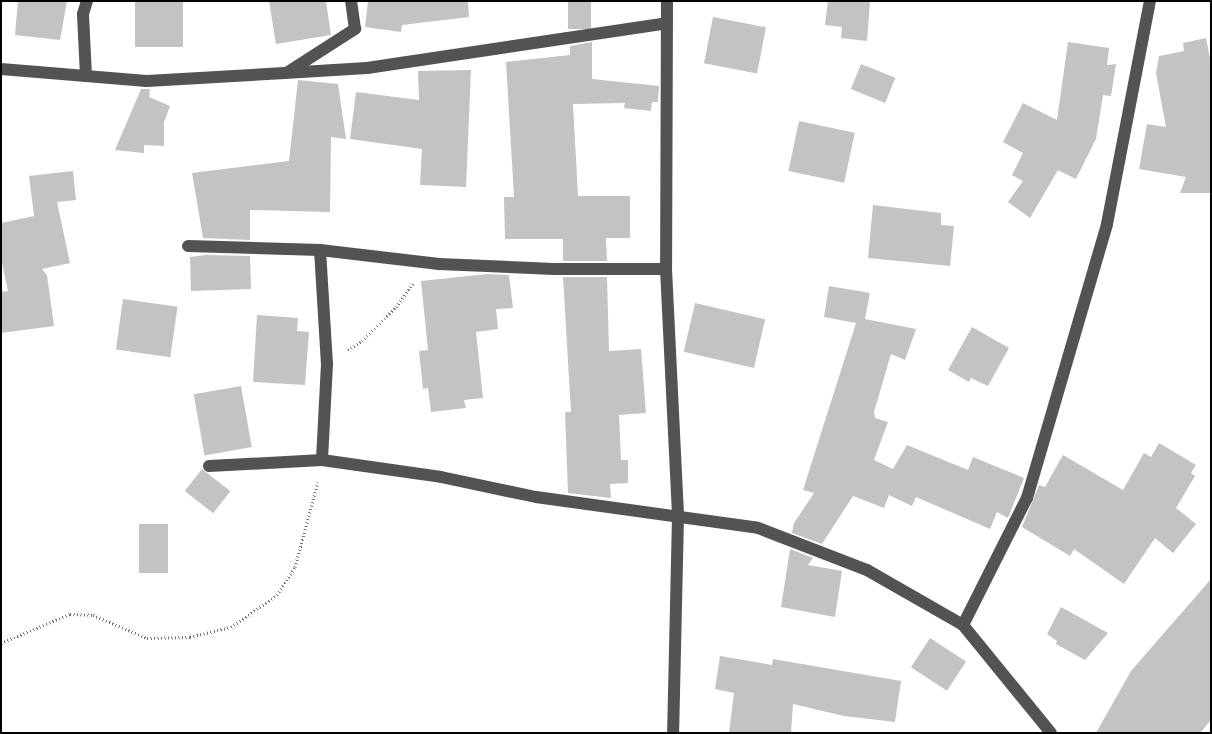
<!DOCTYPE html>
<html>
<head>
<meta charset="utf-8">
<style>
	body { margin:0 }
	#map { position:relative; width:1212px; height:734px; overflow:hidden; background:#fff; font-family:Manrope,sans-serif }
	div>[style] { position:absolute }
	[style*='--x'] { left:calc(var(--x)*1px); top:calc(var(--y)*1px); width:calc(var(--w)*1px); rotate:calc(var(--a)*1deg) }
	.building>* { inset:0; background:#c3c3c3; transform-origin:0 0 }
	.path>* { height:3px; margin-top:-1.5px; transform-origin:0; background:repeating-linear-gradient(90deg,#757575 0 1px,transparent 0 3.5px) }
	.minor>* { height:12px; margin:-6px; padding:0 6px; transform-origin:6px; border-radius:6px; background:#535353 }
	span { translate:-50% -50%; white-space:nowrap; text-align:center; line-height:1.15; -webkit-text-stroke:4px #fff; paint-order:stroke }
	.frame { position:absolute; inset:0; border:2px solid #000; pointer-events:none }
</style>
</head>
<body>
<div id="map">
	<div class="building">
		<div style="clip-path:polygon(18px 1px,67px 1px,60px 40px,15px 35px)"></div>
		<div style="left:135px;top:1px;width:48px;height:46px"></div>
		<div style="clip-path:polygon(269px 1px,326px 1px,331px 35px,276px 44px)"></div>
		<div style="clip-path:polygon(368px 1px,468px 1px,469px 17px,402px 25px,401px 32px,365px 27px)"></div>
		<div style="left:568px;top:1px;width:23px;height:28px"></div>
		<div style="clip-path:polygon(828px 1px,870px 1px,867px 41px,841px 38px,842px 27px,825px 25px)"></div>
		<div style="left:713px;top:17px;width:54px;height:47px;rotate:11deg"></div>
		<div style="clip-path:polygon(1206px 38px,1211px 64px,1211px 193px,1180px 193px,1186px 177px,1139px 169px,1147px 124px,1166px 127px,1156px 73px,1159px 56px,1184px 51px,1183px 43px)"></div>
		<div style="clip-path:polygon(592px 42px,592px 79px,659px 86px,658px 102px,652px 102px,651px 111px,624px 108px,625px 103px,573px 104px,578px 196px,630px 196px,630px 238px,606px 238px,607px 261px,563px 261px,563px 239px,505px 239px,504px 197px,514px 197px,506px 62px,570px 55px,570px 46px)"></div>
		<div style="clip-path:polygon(1068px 42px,1109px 48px,1107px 65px,1116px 64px,1111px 96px,1103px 95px,1096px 139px,1076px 179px,1058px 170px,1030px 218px,1008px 202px,1023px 181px,1012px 175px,1023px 153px,1003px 142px,1023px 103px,1057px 120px)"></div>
		<div style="left:861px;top:64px;width:37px;height:27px;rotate:22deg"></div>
		<div style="clip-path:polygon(471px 70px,466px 187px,420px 185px,422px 149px,350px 139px,356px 92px,419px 100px,418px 71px)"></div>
		<div style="clip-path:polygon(298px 80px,338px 84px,346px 139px,331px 137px,330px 212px,250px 210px,250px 240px,203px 238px,192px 173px,289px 161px)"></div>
		<div style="clip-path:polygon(141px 89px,150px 89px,149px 97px,170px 106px,164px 122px,164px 146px,144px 145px,144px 153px,115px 150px)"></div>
		<div style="left:799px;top:121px;width:57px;height:51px;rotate:12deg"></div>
		<div style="clip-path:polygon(73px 171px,76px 200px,57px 202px,70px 263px,42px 269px,47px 275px,54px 326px,1px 333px,1px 292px,8px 291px,1px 258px,1px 223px,34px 216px,29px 176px)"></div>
		<div style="clip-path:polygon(873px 205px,941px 213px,941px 225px,954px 226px,950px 266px,868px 258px)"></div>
		<div style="clip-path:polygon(206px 255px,250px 256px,251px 289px,191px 291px,190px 257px)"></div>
		<div style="clip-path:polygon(488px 274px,509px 275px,513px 308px,496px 309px,498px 329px,476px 332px,483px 398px,464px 400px,466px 408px,431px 412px,428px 388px,423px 389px,419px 351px,428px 350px,421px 281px)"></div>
		<div style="clip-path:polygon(563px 277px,607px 277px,609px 351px,641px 349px,646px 413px,619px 415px,621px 460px,628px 460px,628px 483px,610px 484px,611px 498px,568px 493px,565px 412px,571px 412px)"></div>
		<div style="clip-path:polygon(829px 286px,870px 293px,865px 319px,916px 329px,905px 360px,891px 354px,874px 412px,875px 418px,888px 422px,874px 460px,893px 469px,907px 445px,968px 470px,973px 457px,1024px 478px,1008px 518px,997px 512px,990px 529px,916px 497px,912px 506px,889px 495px,884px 508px,853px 496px,822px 544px,792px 533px,794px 523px,814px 493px,803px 490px,856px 323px,824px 317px)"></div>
		<div style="left:123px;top:299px;width:55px;height:51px;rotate:8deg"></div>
		<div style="left:695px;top:303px;width:72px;height:50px;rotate:13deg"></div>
		<div style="clip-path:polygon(257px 315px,298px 318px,297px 331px,309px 332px,305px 385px,253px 382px)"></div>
		<div style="clip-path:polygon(972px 327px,1009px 348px,988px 386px,971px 378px,969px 382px,948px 370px)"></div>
		<div style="left:241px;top:386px;width:62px;height:48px;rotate:80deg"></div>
		<div style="clip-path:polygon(1159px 443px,1196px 465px,1191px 473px,1195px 476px,1176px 508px,1196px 524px,1173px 553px,1155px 538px,1124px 584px,1074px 549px,1070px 556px,1022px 527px,1039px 485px,1045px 487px,1063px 455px,1123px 490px,1144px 453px,1151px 457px)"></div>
		<div style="left:202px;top:469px;width:36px;height:28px;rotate:38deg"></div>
		<div style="left:139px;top:524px;width:29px;height:49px"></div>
		<div style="clip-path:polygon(790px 549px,813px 558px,808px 565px,842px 571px,835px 617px,781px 607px)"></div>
		<div style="clip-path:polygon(1211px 579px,1211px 720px,1200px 733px,1096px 733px,1131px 671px)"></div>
		<div style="clip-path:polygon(1061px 607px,1108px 633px,1085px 660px,1056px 644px,1057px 641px,1047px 634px)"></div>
		<div style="left:930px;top:638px;width:43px;height:35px;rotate:33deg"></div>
		<div style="clip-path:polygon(720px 656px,772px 665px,773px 659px,901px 681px,895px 722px,844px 716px,793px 704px,791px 733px,729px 733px,734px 693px,715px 689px)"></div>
	</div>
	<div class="path">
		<div style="--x:348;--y:350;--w:17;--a:-33"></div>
		<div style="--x:362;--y:341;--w:48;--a:-45"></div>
		<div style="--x:396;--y:307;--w:29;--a:-54"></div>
		<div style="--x:1;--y:643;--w:75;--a:-22.8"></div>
		<div style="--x:70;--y:614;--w:23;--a:2"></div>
		<div style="--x:93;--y:615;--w:59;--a:23.1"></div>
		<div style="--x:147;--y:638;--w:43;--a:-1.3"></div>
		<div style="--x:190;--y:637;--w:42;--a:-13.7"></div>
		<div style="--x:231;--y:627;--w:56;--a:-34.8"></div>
		<div style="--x:277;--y:595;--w:33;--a:-57"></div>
		<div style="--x:295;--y:567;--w:88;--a:-74.9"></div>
	</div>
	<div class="minor">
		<div style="--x:667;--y:1;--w:268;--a:90.2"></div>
		<div style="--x:666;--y:269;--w:248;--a:87.2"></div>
		<div style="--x:678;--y:517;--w:216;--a:91.3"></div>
		<div style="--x:1;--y:69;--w:146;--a:4.7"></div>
		<div style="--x:147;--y:81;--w:138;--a:-3.3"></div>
		<div style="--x:285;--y:73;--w:82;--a:-3.5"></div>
		<div style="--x:367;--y:68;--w:303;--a:-8.5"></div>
		<div style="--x:288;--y:72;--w:80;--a:-32.7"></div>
		<div style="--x:355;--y:29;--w:28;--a:-98"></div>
		<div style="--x:86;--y:76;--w:62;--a:-92.8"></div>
		<div style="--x:83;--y:14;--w:14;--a:-73"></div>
		<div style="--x:188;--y:246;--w:132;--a:1.7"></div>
		<div style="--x:320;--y:250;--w:120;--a:6.7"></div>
		<div style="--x:439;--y:264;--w:115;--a:2.5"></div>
		<div style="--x:554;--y:269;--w:112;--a:0"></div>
		<div style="--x:320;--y:250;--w:114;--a:86.5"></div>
		<div style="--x:327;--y:364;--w:96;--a:93"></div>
		<div style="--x:209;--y:466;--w:113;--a:-3"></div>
		<div style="--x:322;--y:460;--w:120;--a:8.1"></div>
		<div style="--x:441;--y:477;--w:97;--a:11.9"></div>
		<div style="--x:536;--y:497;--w:224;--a:7.9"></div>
		<div style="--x:758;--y:528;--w:117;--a:21.1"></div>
		<div style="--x:867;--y:570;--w:111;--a:29.8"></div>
		<div style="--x:963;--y:625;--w:139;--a:50.8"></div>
		<div style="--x:963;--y:625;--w:142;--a:-63.3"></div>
		<div style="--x:1027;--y:498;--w:285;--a:-73.7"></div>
		<div style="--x:1107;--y:224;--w:227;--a:-79.1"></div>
	</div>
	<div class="frame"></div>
</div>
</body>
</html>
